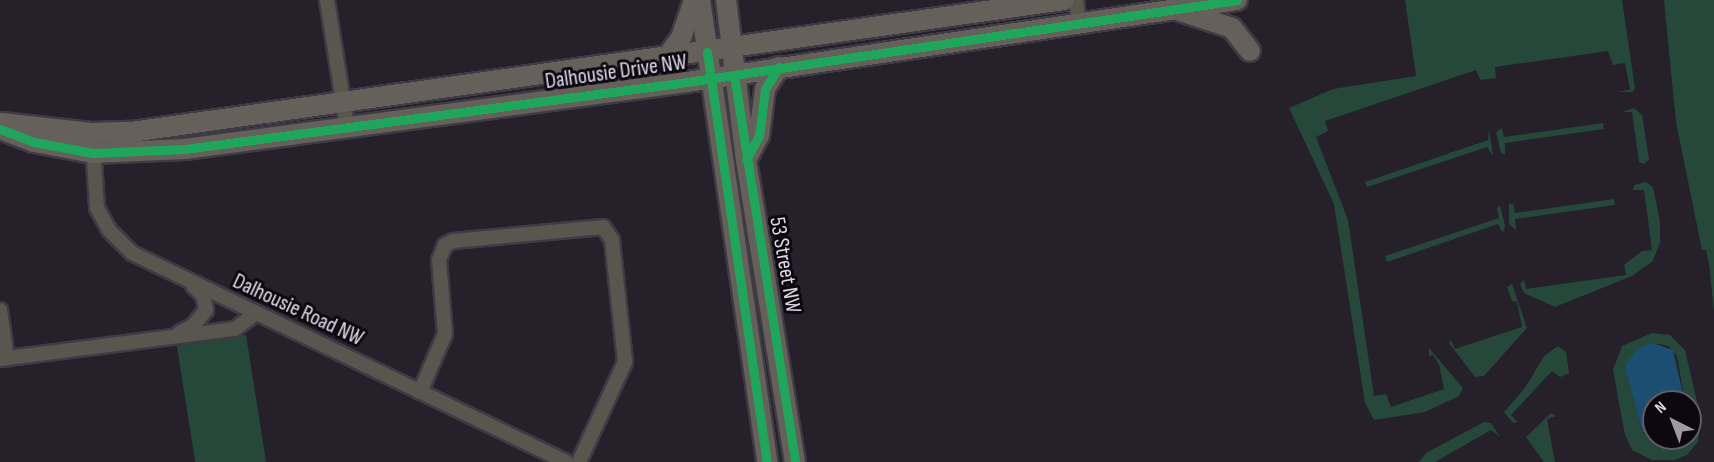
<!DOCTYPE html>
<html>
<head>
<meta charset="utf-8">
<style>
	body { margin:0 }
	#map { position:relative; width:1714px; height:462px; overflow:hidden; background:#25202a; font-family:"Sofia Sans Condensed",sans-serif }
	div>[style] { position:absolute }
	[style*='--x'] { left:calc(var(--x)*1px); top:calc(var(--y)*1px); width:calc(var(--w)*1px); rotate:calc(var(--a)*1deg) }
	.green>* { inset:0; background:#25483a; transform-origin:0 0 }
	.water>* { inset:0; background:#1c4e71 }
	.roads { filter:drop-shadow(2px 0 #3f3b44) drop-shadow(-2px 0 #3f3b44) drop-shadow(0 2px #3f3b44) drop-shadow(0 -2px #3f3b44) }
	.street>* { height:14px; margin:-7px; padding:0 7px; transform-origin:7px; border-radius:7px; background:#59554f }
	.secondary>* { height:20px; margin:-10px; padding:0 10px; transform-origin:10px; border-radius:10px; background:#65615a }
	.cycleway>* { height:9px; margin:-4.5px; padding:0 4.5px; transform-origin:4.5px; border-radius:4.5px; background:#20a55d }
	span { translate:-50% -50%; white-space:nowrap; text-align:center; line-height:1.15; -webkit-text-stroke:6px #0c0810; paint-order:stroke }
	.street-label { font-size:22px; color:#e0d9e7 }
	.north { position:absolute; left:1642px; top:390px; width:60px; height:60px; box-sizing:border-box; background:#0c0810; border:2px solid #615c66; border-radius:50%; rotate:318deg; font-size:16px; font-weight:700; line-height:24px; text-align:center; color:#e0d9e7 }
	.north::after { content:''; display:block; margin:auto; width:21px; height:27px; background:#9f98a5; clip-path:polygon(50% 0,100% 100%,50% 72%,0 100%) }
</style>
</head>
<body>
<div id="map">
	<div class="green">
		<div style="clip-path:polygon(1405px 0,1622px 0,1635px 88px,1632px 92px,1619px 92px,1630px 89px,1625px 63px,1613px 65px,1608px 51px,1495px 67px,1496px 78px,1480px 80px,1476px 70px,1325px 121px,1328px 131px,1316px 137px,1348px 220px,1374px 396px,1386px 394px,1391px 407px,1444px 389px,1439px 364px,1433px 355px,1429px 356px,1429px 348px,1463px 388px,1459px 396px,1425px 412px,1374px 420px,1365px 403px,1334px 204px,1289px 108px,1333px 89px,1416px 76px)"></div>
		<div style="clip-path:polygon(1664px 0,1714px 0,1714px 312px,1709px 263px,1706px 250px,1702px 250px,1676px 122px)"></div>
		<div style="clip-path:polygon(1634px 108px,1642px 115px,1649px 159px,1644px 164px,1639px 162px,1632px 112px,1622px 112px)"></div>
		<div style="clip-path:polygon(1603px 123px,1604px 129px,1505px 143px,1505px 154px,1501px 153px,1496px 132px,1502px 128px,1504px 137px)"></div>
		<div style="clip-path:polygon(1489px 129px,1493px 156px,1487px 147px,1367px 187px,1365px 182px,1488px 140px)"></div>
		<div style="clip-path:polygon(1646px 182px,1653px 187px,1660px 222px,1660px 243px,1652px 262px,1632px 276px,1555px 307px,1524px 293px,1520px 284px,1524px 280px,1526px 289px,1626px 275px,1624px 265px,1642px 251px,1652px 250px,1644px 190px,1633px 190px,1634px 185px)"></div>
		<div style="clip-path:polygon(1614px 199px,1615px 205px,1515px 219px,1516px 230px,1509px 224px,1509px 204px,1513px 204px,1515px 213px)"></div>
		<div style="clip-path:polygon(1500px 206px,1505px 226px,1503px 233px,1498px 224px,1387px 262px,1385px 256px,1499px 218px,1497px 208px)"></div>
		<div style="clip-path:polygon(1512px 284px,1527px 328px,1484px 376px,1475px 377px,1449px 343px,1451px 340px,1455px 349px,1522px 327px,1517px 302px,1512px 301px,1507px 287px)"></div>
		<div style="clip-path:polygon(evenodd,1652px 333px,1670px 335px,1685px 350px,1701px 419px,1698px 442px,1687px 455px,1674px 460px,1652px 460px,1632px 450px,1625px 435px,1613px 370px,1622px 346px,1652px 333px,1653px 343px,1668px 346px,1677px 356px,1685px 402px,1690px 402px,1690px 438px,1673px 442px,1649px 439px,1642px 431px,1632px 392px,1653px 343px)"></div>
		<div style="left:246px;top:335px;width:128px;height:70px;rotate:81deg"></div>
		<div style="clip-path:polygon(1558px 346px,1566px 352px,1569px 373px,1560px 377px,1552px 371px,1511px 415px,1518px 422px,1513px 423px,1504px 412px,1525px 388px,1544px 356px)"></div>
		<div style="clip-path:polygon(1551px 413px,1556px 416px,1547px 419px,1555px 462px,1544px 462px,1526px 437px)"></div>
		<div style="clip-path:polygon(1484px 422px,1491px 423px,1500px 437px,1491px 430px,1435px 462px,1419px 462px,1426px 453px)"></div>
	</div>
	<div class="water">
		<div style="clip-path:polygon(1653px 343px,1673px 350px,1685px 402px,1654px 402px,1654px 438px,1678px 438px,1660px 444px,1642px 431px,1625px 366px,1638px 348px)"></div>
	</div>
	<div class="roads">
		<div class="street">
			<div style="--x:327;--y:0;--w:128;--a:81"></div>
			<div style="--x:1076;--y:0;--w:23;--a:83"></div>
			<div style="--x:93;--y:144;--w:64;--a:86.4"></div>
			<div style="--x:97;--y:208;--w:25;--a:61"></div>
			<div style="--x:109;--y:230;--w:33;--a:45"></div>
			<div style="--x:132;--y:253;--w:482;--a:25.7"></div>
			<div style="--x:0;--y:310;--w:49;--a:81.7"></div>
			<div style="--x:179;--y:333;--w:16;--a:-27"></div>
			<div style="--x:193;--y:326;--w:21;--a:-51"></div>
			<div style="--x:206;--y:310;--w:15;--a:-101"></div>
			<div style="--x:203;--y:295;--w:13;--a:-138"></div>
			<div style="--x:0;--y:359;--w:237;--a:-7.3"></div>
			<div style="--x:235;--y:329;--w:26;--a:-37"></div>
			<div style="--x:420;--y:392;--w:63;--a:-66.7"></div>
			<div style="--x:445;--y:334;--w:74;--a:-94.6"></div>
			<div style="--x:439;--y:260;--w:16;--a:-68"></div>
			<div style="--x:445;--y:245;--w:9;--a:-27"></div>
			<div style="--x:453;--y:241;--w:151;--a:-5.3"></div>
			<div style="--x:603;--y:227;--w:16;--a:55"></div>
			<div style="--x:612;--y:240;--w:123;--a:83.9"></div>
			<div style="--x:625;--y:362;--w:110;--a:114.7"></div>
		</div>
		<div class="secondary">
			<div style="--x:700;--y:0;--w:467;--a:81.7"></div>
			<div style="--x:726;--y:0;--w:161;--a:82.9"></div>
			<div style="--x:746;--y:160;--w:306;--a:80.8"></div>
			<div style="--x:1180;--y:11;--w:55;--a:18.1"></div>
			<div style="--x:1232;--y:28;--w:29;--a:52"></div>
			<div style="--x:667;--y:57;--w:24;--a:-54"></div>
			<div style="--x:681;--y:38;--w:40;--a:-71.1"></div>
			<div style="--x:2;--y:123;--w:92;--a:6.3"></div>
			<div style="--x:93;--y:133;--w:38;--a:-2"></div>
			<div style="--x:131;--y:132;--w:942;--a:-8.05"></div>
			<div style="--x:0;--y:129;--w:36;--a:21"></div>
			<div style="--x:34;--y:142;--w:60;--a:10.6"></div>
			<div style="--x:93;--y:153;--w:92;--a:-2.5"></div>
			<div style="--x:185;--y:149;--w:506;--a:-7.6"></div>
			<div style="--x:687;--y:82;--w:556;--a:-8.48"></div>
			<div style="--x:746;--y:160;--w:27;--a:-62"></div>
			<div style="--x:759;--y:136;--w:47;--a:-82.7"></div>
			<div style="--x:765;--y:89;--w:26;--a:-58"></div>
		</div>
	</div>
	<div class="cycleway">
		<div style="--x:707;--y:52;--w:414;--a:81.7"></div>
		<div style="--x:734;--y:75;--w:392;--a:81"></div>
		<div style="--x:0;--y:129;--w:36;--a:21"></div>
		<div style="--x:34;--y:142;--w:60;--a:10.6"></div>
		<div style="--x:93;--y:153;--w:92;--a:-2.5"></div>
		<div style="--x:185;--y:149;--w:506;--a:-7.6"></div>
		<div style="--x:687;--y:82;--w:556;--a:-8.48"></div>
		<div style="--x:746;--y:160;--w:27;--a:-62"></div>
		<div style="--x:759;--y:136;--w:47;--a:-82.7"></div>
		<div style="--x:765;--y:89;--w:26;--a:-58"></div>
	</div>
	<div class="street-label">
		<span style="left:616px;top:72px;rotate:-8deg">Dalhousie Drive NW</span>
		<span style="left:785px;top:265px;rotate:80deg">53 Street NW</span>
		<span style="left:298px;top:310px;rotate:25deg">Dalhousie Road NW</span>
	</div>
	<div class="north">N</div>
</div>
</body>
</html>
